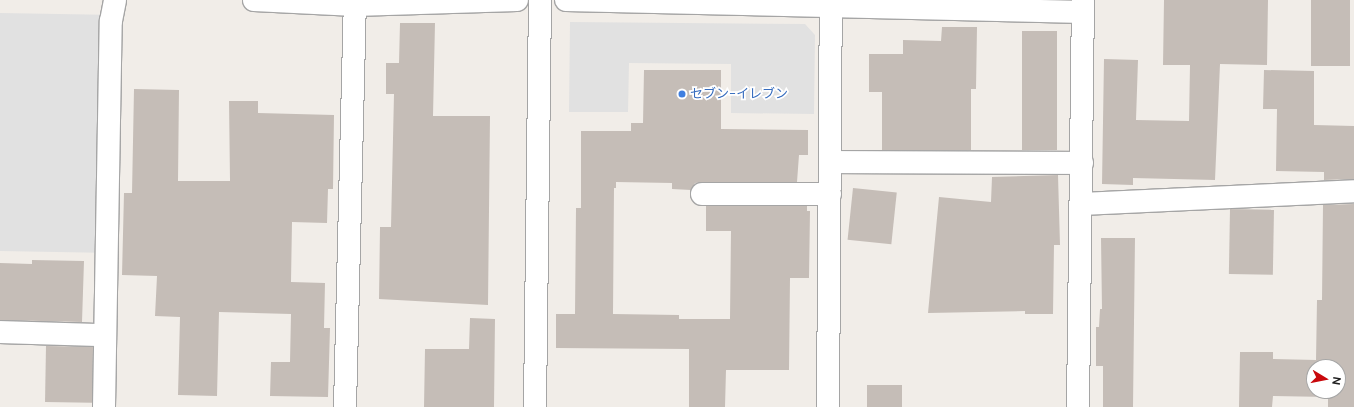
<!DOCTYPE html>
<html>
<head>
<meta charset="utf-8">
<style>
	body { margin:0 }
	#map { position:relative; width:1354px; height:407px; overflow:hidden; background:#f1ede8; font-family:"DM Sans","Noto Sans JP",sans-serif }
	div>[style] { position:absolute }
	[style*='--x'] { left:calc(var(--x)*1px); top:calc(var(--y)*1px); width:calc(var(--w)*1px); rotate:calc(var(--a)*1deg) }
	.parking>* { inset:0; background:#e1e1e1; transform-origin:0 0 }
	.building>* { inset:0; background:#c5bdb7; transform-origin:0 0 }
	.roads { filter:drop-shadow(1px 0 #a5a5a5) drop-shadow(-1px 0 #a5a5a5) drop-shadow(0 1px #a5a5a5) drop-shadow(0 -1px #a5a5a5) }
	.street>* { height:22px; margin:-11px; padding:0 11px; transform-origin:11px; border-radius:11px; background:#fff }
	.dots>* { width:11px; height:11px; translate:-50% -50%; box-sizing:border-box; border:2px solid #fff; border-radius:50% }
	span { translate:-50% -50%; white-space:nowrap; text-align:center; line-height:1.15; -webkit-text-stroke:3.5px #fff; paint-order:stroke }
	.shop-label { font-size:13px; color:#366cbe }
	.left { translate:0 -50%; text-align:left }
	.north { position:absolute; left:1306px; top:359px; width:40px; height:40px; box-sizing:border-box; background:#fff; border:1px solid #a6a6a6; border-radius:50%; rotate:100deg; font-size:11px; font-weight:700; line-height:16px; text-align:center; color:#212121 }
	.north::after { content:''; display:block; margin:auto; width:14px; height:18px; background:#c9080c; clip-path:polygon(50% 0,100% 100%,50% 72%,0 100%) }
</style>
</head>
<body>
<div id="map">
	<div class="parking">
		<div style="left:0;top:13px;width:103px;height:238px;rotate:1deg"></div>
		<div style="clip-path:polygon(570px 22px,805px 24px,815px 35px,814px 114px,731px 113px,731px 64px,629px 63px,628px 112px,569px 112px)"></div>
	</div>
	<div class="building">
		<div style="clip-path:polygon(1164px 0,1268px 0,1267px 65px,1220px 64px,1215px 180px,1133px 178px,1133px 185px,1102px 184px,1104px 59px,1138px 60px,1136px 120px,1189px 121px,1190px 65px,1163px 65px)"></div>
		<div style="left:1311px;top:0;width:39px;height:66px"></div>
		<div style="clip-path:polygon(400px 23px,435px 23px,433px 116px,490px 116px,488px 305px,379px 299px,380px 227px,391px 227px,394px 94px,386px 94px,386px 63px,399px 63px)"></div>
		<div style="clip-path:polygon(942px 27px,977px 27px,976px 89px,971px 89px,971px 150px,882px 150px,882px 92px,869px 92px,869px 54px,903px 54px,903px 40px,941px 41px)"></div>
		<div style="left:1022px;top:31px;width:35px;height:119px"></div>
		<div style="clip-path:polygon(644px 70px,721px 70px,721px 129px,808px 130px,808px 155px,799px 155px,797px 182px,702px 182px,695px 183px,691px 190px,672px 189px,672px 183px,616px 182px,616px 188px,614px 188px,613px 314px,679px 315px,679px 319px,730px 319px,731px 231px,706px 231px,706px 206px,807px 206px,807px 211px,810px 211px,809px 278px,790px 278px,789px 370px,726px 370px,725px 407px,689px 407px,689px 349px,556px 348px,556px 314px,575px 314px,576px 208px,581px 208px,581px 131px,631px 131px,631px 123px,643px 123px)"></div>
		<div style="clip-path:polygon(1264px 70px,1314px 71px,1314px 125px,1354px 126px,1354px 179px,1324px 180px,1324px 172px,1276px 171px,1277px 109px,1263px 109px)"></div>
		<div style="clip-path:polygon(134px 89px,179px 90px,178px 181px,230px 181px,229px 101px,258px 101px,258px 113px,334px 115px,333px 189px,328px 189px,327px 223px,292px 222px,291px 282px,325px 283px,324px 328px,330px 328px,328px 397px,270px 396px,271px 362px,290px 362px,291px 314px,219px 312px,217px 396px,178px 395px,180px 317px,155px 316px,157px 276px,122px 275px,124px 193px,132px 193px)"></div>
		<div style="clip-path:polygon(1058px 175px,1060px 245px,1054px 245px,1053px 314px,1025px 314px,1025px 311px,928px 313px,939px 197px,991px 202px,992px 177px)"></div>
		<div style="left:853px;top:188px;width:44px;height:52px;rotate:6deg"></div>
		<div style="clip-path:polygon(evenodd,1354px 204px,1354px 407px,1328px 407px,1328px 397px,1273px 396px,1272px 407px,1239px 407px,1240px 352px,1273px 352px,1273px 359px,1316px 360px,1317px 300px,1322px 300px,1323px 205px,1354px 204px,1314px 367px,1338px 367px,1338px 391px,1314px 391px,1314px 367px)"></div>
		<div style="left:1230px;top:209px;width:44px;height:65px;rotate:1deg"></div>
		<div style="clip-path:polygon(1101px 238px,1135px 238px,1133px 407px,1103px 407px,1103px 366px,1096px 366px,1096px 327px,1099px 327px,1100px 309px,1102px 309px)"></div>
		<div style="clip-path:polygon(32px 260px,84px 261px,82px 322px,0 320px,0 263px,32px 264px)"></div>
		<div style="clip-path:polygon(470px 318px,495px 319px,494px 407px,424px 407px,425px 349px,469px 349px)"></div>
		<div style="left:46px;top:346px;width:47px;height:56px;rotate:1deg"></div>
		<div style="left:867px;top:385px;width:35px;height:22px"></div>
	</div>
	<div class="roads">
		<div class="street">
			<div style="--x:254;--y:0;--w:101;--a:2.8"></div>
			<div style="--x:355;--y:5;--w:162;--a:-1.8"></div>
			<div style="--x:566;--y:0;--w:517;--a:1.33"></div>
			<div style="--x:830;--y:162;--w:252;--a:0.2"></div>
			<div style="--x:702;--y:194;--w:128;--a:0"></div>
			<div style="--x:1082;--y:204;--w:272;--a:-2.7"></div>
			<div style="--x:0;--y:332;--w:103;--a:1.7"></div>
			<div style="--x:104;--y:407;--w:386;--a:-89"></div>
			<div style="--x:111;--y:21;--w:21;--a:-79"></div>
			<div style="--x:345;--y:407;--w:402;--a:-88.6"></div>
			<div style="--x:535;--y:407;--w:407;--a:-89.3"></div>
			<div style="--x:828;--y:407;--w:407;--a:-89.6"></div>
			<div style="--x:1078;--y:407;--w:407;--a:-89.3"></div>
		</div>
	</div>
	<div class="dots">
		<div style="left:682px;top:94px;background:#3f7fe0"></div>
	</div>
	<div class="shop-label">
		<span class="left" style="left:690px;top:94px">セブン-イレブン</span>
	</div>
	<div class="north">N</div>
</div>
</body>
</html>
